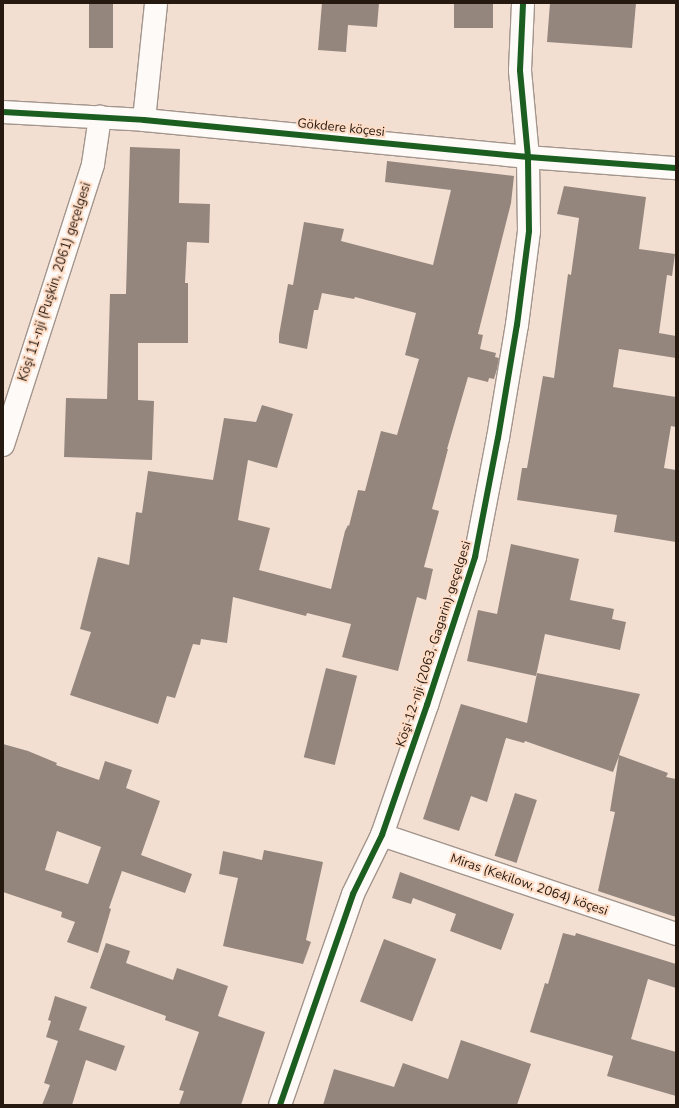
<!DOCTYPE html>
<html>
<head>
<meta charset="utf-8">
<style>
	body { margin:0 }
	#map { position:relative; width:679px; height:1108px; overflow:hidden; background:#f2dfd2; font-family:"Nunito Sans",sans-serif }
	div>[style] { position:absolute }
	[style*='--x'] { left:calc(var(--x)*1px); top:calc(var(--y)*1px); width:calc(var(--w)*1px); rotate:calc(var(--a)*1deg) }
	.building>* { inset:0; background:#94867d; transform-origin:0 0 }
	.roads { filter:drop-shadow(1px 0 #a3958c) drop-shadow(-1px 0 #a3958c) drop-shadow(0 1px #a3958c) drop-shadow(0 -1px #a3958c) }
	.minor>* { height:22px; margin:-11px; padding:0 11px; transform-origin:11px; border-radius:11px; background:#fdfaf8 }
	.cycleway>* { height:6px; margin:-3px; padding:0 3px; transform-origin:3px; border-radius:3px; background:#1b5e20 }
	span { translate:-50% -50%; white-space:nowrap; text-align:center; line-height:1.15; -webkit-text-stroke:4px #ffdcc5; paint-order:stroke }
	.street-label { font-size:13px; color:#251910 }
	.frame { position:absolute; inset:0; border:4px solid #251910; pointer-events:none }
</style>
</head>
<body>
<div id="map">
	<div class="building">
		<div style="left:89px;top:3px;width:24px;height:45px"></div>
		<div style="clip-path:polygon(322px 3px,379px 3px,377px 27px,348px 25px,346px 52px,318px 50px)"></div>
		<div style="left:454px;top:3px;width:39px;height:25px"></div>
		<div style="clip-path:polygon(550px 3px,636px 3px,632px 48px,547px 42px)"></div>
		<div style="clip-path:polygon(130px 147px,180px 149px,179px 203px,210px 204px,209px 243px,187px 242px,185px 283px,188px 283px,188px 343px,138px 343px,138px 400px,154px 401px,152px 460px,64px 457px,66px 398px,107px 399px,110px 294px,126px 294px)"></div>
		<div style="clip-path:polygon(387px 161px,514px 176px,511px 203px,478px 334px,483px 335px,480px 349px,496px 353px,495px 357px,499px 358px,497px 369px,494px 379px,489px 378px,488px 382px,468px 377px,447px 449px,448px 449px,432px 509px,439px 511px,424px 567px,433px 569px,426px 600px,417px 597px,398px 671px,342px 657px,351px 624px,307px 613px,306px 616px,233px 597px,227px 643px,201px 639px,200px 645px,193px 644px,175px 698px,167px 696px,158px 724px,70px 695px,91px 632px,80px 629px,98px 557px,129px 565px,136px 512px,142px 513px,148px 471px,213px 480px,224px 418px,256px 422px,262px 405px,293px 414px,277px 468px,248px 460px,238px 520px,270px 528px,259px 570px,331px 589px,345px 531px,348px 525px,349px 526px,358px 490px,365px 491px,381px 431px,397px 435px,419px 359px,405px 355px,416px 313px,355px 297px,354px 299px,322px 293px,318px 310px,314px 310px,307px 349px,279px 343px,279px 335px,288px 284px,293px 285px,304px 222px,344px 229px,341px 241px,433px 265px,451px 190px,385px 182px)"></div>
		<div style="clip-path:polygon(564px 186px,646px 197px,639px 249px,675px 254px,672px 276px,667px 275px,659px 333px,676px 336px,676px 358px,619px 349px,613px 387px,676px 397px,676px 427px,671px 426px,664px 468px,676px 470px,676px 542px,614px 532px,617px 515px,517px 500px,522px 468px,527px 468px,543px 376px,554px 378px,568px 274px,571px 275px,579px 218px,557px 214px)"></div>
		<div style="clip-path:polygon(511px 544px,579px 559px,570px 600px,614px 609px,612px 619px,626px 622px,620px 650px,545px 634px,536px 676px,467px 661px,478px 610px,497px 614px)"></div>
		<div style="left:326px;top:668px;width:32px;height:92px;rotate:14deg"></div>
		<div style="clip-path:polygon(537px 673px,640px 694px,619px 755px,668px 773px,666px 777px,676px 779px,676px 917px,598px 891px,615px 812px,610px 811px,619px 756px,613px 772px,525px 741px,524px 743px,506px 738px,487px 802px,471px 796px,459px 831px,423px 819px,461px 704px,527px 723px)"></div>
		<div style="clip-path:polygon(evenodd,3px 744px,28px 751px,57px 763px,56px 765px,99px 780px,105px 761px,132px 770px,126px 788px,160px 801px,141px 855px,192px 874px,185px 893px,122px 871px,109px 908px,111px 909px,98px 953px,67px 942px,75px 922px,61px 917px,62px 912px,3px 892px,3px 744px,57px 831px,101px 847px,88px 884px,45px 870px,57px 831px)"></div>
		<div style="left:515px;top:793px;width:23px;height:66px;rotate:18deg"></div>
		<div style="clip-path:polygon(264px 850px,323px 862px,306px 940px,311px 942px,303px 964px,223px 946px,238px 878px,219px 874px,223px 851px,262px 860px)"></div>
		<div style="clip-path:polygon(400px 872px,514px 914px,501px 950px,450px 931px,456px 914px,413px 898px,411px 904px,392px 898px)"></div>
		<div style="clip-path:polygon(563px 933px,575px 936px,576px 933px,676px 964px,676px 988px,648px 979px,631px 1039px,676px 1052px,676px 1096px,607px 1076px,613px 1056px,530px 1032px,545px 983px,548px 984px)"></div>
		<div style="left:384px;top:939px;width:56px;height:67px;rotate:21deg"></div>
		<div style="clip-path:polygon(106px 943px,130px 951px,126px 963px,173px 980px,177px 968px,228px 986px,218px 1016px,265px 1032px,241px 1105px,179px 1105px,184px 1091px,179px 1090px,199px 1032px,165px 1020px,166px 1016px,90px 988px)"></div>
		<div style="clip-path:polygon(55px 996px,87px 1007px,79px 1030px,125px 1046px,116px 1071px,86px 1060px,72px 1105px,42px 1105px,50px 1085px,44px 1083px,58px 1041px,46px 1037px,51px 1021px,48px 1020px)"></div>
		<div style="clip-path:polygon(461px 1040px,531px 1064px,517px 1105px,323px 1105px,334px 1069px,394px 1087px,403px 1063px,448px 1079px)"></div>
	</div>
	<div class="roads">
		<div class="minor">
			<div style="--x:3;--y:112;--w:141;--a:3.2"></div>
			<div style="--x:144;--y:120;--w:386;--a:5.5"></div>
			<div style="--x:528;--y:157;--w:148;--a:4.3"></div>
			<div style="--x:144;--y:120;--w:118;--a:-84.1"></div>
			<div style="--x:3;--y:445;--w:295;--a:-72.2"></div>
			<div style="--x:93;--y:164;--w:48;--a:-81.5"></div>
			<div style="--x:382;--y:835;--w:310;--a:18.6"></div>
			<div style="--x:280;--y:1105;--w:223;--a:-70.9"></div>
			<div style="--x:353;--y:894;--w:66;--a:-63.8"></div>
			<div style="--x:382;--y:835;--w:138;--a:-70.9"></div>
			<div style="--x:427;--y:705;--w:156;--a:-72"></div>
			<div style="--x:475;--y:557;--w:121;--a:-79.1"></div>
			<div style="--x:498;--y:438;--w:115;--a:-80.5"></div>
			<div style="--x:517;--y:325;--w:95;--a:-82.7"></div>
			<div style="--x:529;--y:231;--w:74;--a:-90.8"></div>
			<div style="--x:528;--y:157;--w:87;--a:-95.3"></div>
			<div style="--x:520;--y:70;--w:67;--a:-87.4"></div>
		</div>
	</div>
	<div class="cycleway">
		<div style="--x:3;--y:112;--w:141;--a:3.2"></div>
		<div style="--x:144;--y:120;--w:386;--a:5.5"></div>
		<div style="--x:528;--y:157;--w:148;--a:4.3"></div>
		<div style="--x:280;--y:1105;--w:223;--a:-70.9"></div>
		<div style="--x:353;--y:894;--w:66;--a:-63.8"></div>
		<div style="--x:382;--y:835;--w:138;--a:-70.9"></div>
		<div style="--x:427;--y:705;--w:156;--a:-72"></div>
		<div style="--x:475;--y:557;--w:121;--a:-79.1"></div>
		<div style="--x:498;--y:438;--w:115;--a:-80.5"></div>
		<div style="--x:517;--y:325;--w:95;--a:-82.7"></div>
		<div style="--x:529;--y:231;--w:74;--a:-90.8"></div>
		<div style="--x:528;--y:157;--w:87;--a:-95.3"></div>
		<div style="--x:520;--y:70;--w:67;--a:-87.4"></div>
	</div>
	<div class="street-label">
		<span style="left:341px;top:128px;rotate:6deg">Gökdere köçesi</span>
		<span style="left:55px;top:282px;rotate:-72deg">Köşi 11-nji (Puşkin, 2061) geçelgesi</span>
		<span style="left:434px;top:644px;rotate:-72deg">Köşi 12-nji (2063, Gagarin) geçelgesi</span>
		<span style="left:529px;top:885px;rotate:19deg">Miras (Kekilow, 2064) köçesi</span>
	</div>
	<div class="frame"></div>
</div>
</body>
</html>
